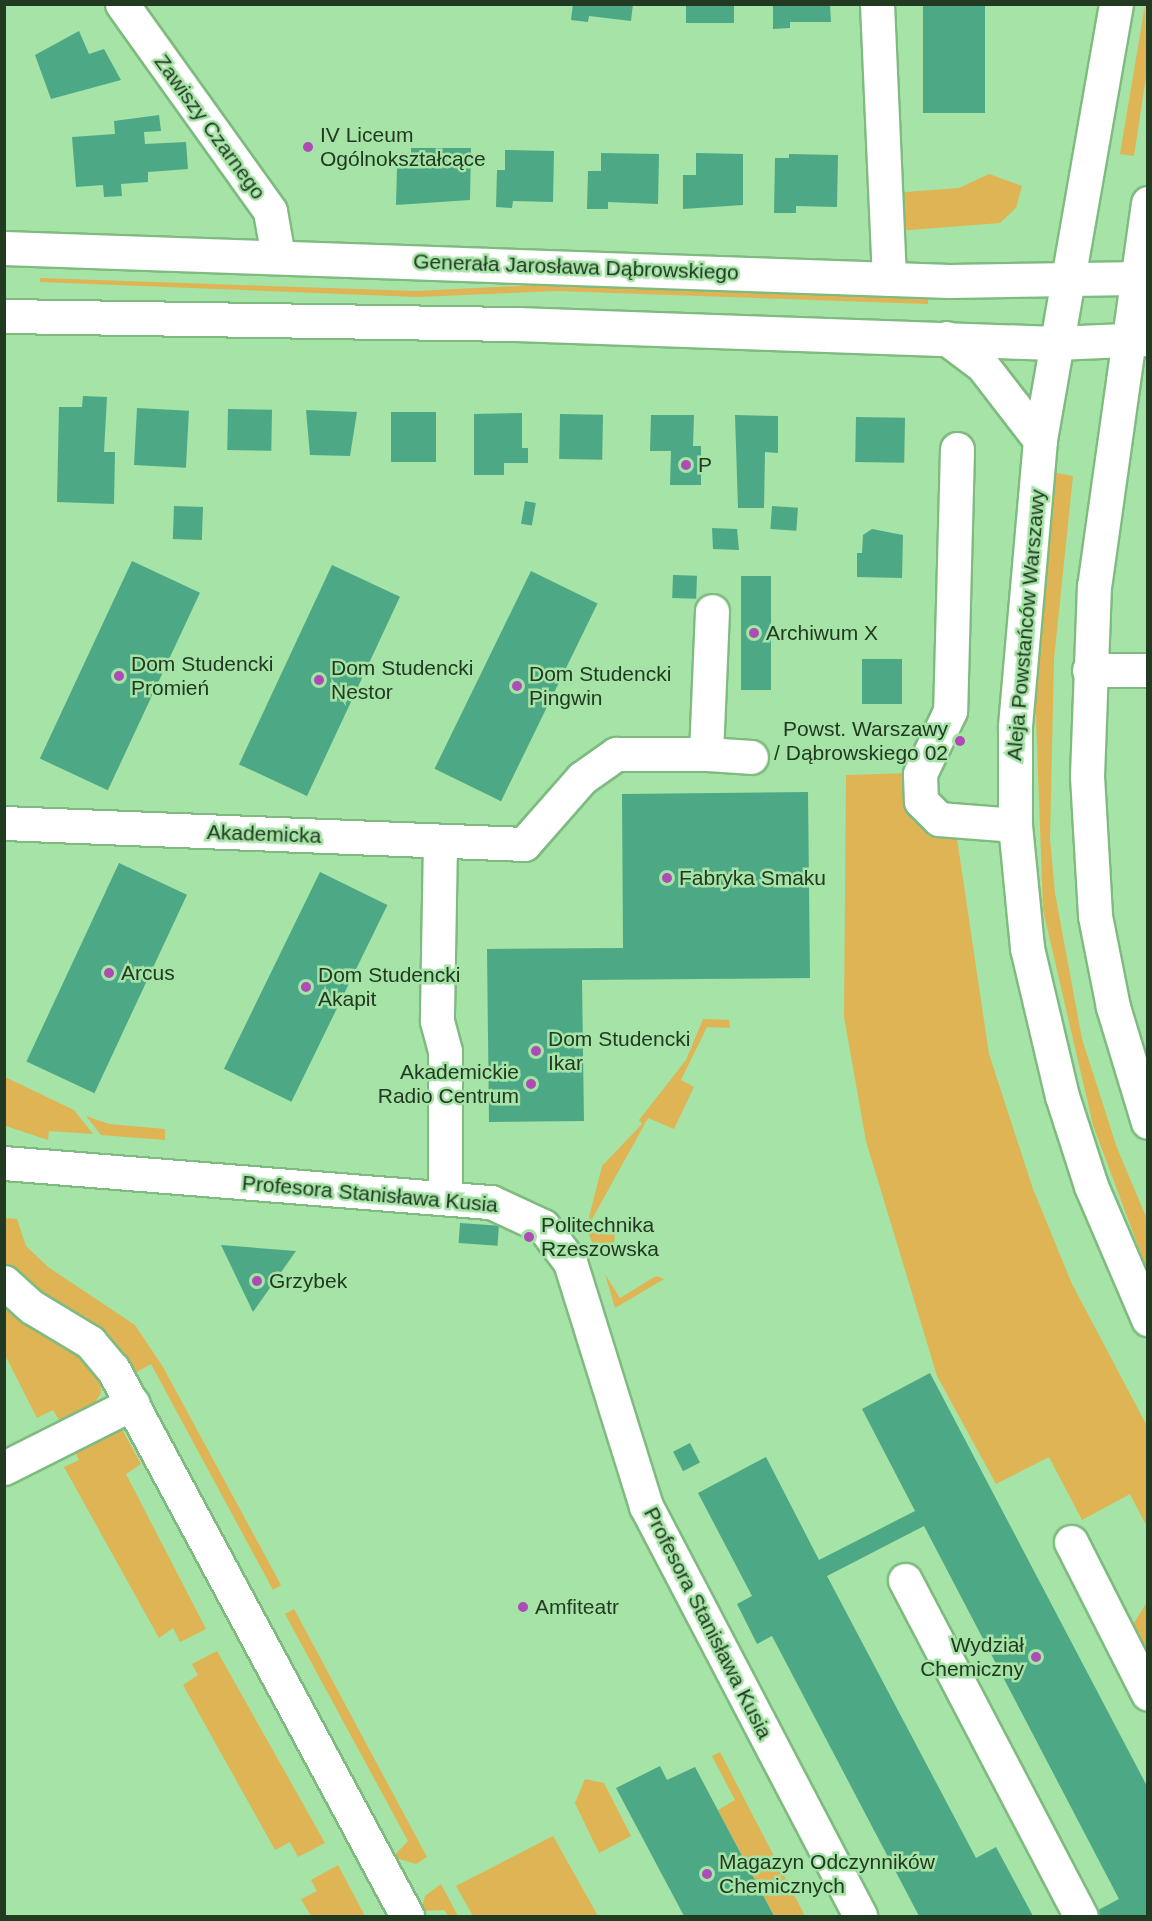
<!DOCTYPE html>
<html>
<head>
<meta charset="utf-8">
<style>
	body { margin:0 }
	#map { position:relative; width:1152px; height:1921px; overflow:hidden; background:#a5e3a6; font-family:Helvetica,sans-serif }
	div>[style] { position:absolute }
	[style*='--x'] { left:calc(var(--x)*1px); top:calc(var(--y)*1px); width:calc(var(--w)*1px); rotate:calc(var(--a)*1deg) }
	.green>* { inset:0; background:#dfb454 }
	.building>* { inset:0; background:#4da985; transform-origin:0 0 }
	.roads { filter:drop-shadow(2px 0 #7fbb80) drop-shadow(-2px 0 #7fbb80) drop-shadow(0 2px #7fbb80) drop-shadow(0 -2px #7fbb80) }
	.minor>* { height:33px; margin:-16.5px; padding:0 16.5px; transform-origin:16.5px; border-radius:16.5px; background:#fff }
	.major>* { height:33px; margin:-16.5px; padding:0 16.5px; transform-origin:16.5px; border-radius:16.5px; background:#fff }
	.dots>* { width:16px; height:16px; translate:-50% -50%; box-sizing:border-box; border:3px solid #a5e3a6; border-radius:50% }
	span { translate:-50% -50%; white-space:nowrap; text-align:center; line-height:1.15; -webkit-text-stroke:5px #a5e3a6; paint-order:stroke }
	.street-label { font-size:21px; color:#223a22 }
	.poi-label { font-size:21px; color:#223a22 }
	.left { translate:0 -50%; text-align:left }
	.right { translate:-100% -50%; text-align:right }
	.frame { position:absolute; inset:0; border:6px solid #223a22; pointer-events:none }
</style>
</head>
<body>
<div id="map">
	<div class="green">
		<div style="clip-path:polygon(1145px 5px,1147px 70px,1134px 156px,1120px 154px)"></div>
		<div style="clip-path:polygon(989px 174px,1022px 186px,1016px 208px,1000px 223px,896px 231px,893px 193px,959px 188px)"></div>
		<div style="clip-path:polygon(40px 278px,416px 291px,556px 284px,928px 297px,928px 304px,557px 291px,418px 297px,40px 282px)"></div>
		<div style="clip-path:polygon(1056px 473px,1073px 476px,1054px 659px,1050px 839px,1055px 893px,1082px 1039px,1117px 1148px,1147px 1219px,1147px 1270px,1093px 1125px,1043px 910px,1035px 689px)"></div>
		<div style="clip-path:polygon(910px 773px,956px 832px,989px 1054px,1033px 1189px,1072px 1284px,1147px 1426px,1147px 1527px,1130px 1494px,1082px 1520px,1049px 1457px,996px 1484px,937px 1376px,866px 1141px,844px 1017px,846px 775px)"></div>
		<div style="clip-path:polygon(703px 1019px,729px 1020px,730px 1028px,707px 1027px,681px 1080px,694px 1087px,674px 1129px,648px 1118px,591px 1221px,615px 1234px,614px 1242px,596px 1250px,586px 1229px,602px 1166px,642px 1124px,639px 1120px,686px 1060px)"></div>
		<div style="clip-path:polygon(5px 1077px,74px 1110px,93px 1134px,49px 1131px,48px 1140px,6px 1126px)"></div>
		<div style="clip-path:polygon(86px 1116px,109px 1124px,165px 1129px,165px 1140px,101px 1135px)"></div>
		<div style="clip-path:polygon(4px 1218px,17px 1219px,26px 1246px,48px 1267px,135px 1325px,163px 1367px,281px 1585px,273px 1590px,151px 1364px,130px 1376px,5px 1267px)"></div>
		<div style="clip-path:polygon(605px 1274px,620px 1298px,656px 1276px,664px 1279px,615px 1308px)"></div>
		<div style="clip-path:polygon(5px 1309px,82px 1356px,100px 1377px,101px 1393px,93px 1406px,61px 1423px,53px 1410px,37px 1418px,5px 1355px)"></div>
		<div style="clip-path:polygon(108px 1427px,122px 1429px,141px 1464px,126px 1474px,206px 1629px,180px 1642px,173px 1628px,159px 1638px,64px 1467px,79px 1460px,72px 1446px)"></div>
		<div style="clip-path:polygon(1147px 1602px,1147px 1656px,1132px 1626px)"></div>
		<div style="clip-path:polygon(294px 1609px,427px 1857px,416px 1864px,393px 1857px,408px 1841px,285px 1614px)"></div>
		<div style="clip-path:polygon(217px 1651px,325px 1843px,298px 1857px,290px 1842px,275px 1850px,183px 1685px,198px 1675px,192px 1664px)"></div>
		<div style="clip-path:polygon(720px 1752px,805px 1916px,774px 1916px,718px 1810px,735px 1800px,712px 1756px)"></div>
		<div style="clip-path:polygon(585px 1779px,604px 1783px,631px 1836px,599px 1853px,575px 1803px)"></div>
		<div style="clip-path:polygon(553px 1836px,598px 1916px,473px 1916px,456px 1886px)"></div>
		<div style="clip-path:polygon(338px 1865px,365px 1916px,311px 1916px,301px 1899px,317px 1891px,311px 1880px)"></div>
		<div style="clip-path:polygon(441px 1884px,458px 1916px,448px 1916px,444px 1910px,421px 1911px,425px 1896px)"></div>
	</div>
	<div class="building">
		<div style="clip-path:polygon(573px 4px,633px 4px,631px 21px,589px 16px,588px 22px,571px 20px)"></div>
		<div style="left:686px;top:4px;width:48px;height:19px"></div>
		<div style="clip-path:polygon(773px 4px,830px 4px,831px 22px,790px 22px,790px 28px,773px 29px)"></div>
		<div style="left:923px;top:4px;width:62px;height:109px"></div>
		<div style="clip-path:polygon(79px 31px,89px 54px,104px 49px,121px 80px,51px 99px,35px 55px)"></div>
		<div style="clip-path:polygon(159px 115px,161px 131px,144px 132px,145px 144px,186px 142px,188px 169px,148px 172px,148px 182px,121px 184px,122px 196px,104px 197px,103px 185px,76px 187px,72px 137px,115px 134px,114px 121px)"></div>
		<div style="clip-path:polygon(411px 148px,471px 148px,470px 200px,396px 205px,397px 168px,411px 167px)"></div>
		<div style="clip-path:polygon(505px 150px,554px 151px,553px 202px,513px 201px,512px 208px,496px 207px,497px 170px,505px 170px)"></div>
		<div style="clip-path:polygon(601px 153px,659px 154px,658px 204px,608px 202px,608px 209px,587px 209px,588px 171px,601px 171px)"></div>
		<div style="clip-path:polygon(696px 153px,743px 154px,743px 205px,683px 209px,683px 175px,696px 175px)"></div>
		<div style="clip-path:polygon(789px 154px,838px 155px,837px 207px,796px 206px,796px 213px,774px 213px,775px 158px,789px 158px)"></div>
		<div style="clip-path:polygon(83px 396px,107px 397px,104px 452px,115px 452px,114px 504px,57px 502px,59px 407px,82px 407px)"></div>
		<div style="left:137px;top:408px;width:52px;height:57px;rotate:3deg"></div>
		<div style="left:228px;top:409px;width:44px;height:41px;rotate:1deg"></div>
		<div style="clip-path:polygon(306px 410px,357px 412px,350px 456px,310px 455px)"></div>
		<div style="left:391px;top:412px;width:45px;height:50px"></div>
		<div style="clip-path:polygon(522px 413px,522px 448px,528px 448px,528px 463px,504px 463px,504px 475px,474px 475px,474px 414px)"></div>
		<div style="left:560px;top:414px;width:43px;height:45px;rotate:1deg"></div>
		<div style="clip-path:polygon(651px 415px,694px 415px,693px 446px,701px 446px,701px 485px,670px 485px,671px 451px,650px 451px)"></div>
		<div style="clip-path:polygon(735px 415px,778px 416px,778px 453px,765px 452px,764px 508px,738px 508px)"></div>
		<div style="left:856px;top:417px;width:49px;height:45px;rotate:1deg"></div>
		<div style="left:525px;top:501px;width:11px;height:23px;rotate:10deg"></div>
		<div style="left:174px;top:506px;width:29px;height:33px;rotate:2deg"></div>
		<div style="left:772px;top:506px;width:26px;height:23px;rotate:4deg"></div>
		<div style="clip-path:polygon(712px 528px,737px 529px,739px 550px,713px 549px)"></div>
		<div style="clip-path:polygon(872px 529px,903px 535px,902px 578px,857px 577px,857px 553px,862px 553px,863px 535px)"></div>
		<div style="left:132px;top:561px;width:75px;height:218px;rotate:25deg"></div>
		<div style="left:332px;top:565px;width:75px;height:220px;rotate:25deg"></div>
		<div style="left:531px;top:571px;width:74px;height:220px;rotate:26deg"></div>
		<div style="left:673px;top:575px;width:24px;height:23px;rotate:2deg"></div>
		<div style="left:741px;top:576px;width:30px;height:114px"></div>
		<div style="left:862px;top:659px;width:40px;height:45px"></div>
		<div style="clip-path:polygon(808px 792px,810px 978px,582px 980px,584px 1121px,489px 1122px,487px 949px,623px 948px,622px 794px)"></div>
		<div style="left:119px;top:863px;width:75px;height:219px;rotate:25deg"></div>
		<div style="left:320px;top:872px;width:75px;height:219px;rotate:26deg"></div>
		<div style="left:460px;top:1223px;width:39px;height:20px;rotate:4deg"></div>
		<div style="clip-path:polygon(221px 1245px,296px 1251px,253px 1312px)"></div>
		<div style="clip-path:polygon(930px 1373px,1148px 1788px,1148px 1916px,1087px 1916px,1119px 1899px,924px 1526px,827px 1576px,976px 1858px,996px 1847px,1033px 1916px,919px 1916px,772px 1636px,757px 1644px,737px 1604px,752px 1596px,698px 1493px,766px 1457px,819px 1560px,915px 1511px,862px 1409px)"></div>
		<div style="left:690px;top:1443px;width:22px;height:19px;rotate:63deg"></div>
		<div style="clip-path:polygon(660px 1766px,667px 1780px,695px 1767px,774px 1916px,684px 1916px,616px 1788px)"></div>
	</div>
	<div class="roads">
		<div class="minor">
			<div style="--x:122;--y:4;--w:254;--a:54.4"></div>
			<div style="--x:270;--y:211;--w:46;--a:79.9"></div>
			<div style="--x:877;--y:4;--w:275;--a:87.5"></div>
			<div style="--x:957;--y:449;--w:262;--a:91.5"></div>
			<div style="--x:950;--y:711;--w:70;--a:115.5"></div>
			<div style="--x:920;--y:774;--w:27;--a:88"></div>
			<div style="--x:921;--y:801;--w:25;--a:45"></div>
			<div style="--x:939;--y:819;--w:76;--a:4.5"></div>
			<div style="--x:1089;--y:670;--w:59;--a:0"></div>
			<div style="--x:706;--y:754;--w:45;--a:3.8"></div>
			<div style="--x:4;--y:823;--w:520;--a:2.31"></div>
			<div style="--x:524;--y:844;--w:88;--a:-48.7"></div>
			<div style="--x:582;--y:778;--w:42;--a:-35.2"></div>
			<div style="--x:616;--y:754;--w:90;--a:0"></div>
			<div style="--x:706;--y:754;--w:143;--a:-87.6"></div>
			<div style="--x:440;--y:841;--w:180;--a:91"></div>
			<div style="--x:437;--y:1021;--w:31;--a:75"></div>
			<div style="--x:445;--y:1051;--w:147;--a:90"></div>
			<div style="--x:4;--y:1163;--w:489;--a:4.6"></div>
			<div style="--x:491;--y:1202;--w:57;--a:24.8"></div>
			<div style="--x:543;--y:1226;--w:45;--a:53.1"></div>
			<div style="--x:570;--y:1262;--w:256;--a:72.7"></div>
			<div style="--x:646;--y:1506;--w:462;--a:62.4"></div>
			<div style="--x:4;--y:1282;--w:38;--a:42"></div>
			<div style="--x:32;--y:1307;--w:68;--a:31.1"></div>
			<div style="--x:90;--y:1342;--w:35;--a:50"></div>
			<div style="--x:113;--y:1369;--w:621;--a:61.74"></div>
			<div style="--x:4;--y:1468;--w:144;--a:-26.7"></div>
			<div style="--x:1071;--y:1542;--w:170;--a:63.1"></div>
			<div style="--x:905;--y:1580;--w:379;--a:62.4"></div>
		</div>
		<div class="major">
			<div style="--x:1116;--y:4;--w:443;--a:99.9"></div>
			<div style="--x:1040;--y:440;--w:289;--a:95"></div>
			<div style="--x:1015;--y:728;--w:97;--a:90"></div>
			<div style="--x:1015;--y:825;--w:124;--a:84.4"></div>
			<div style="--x:1027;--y:948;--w:152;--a:76.7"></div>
			<div style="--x:1062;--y:1096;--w:95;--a:72.1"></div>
			<div style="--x:1091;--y:1186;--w:145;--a:66.8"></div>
			<div style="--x:1148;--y:203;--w:386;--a:98"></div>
			<div style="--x:1094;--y:585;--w:191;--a:92.1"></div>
			<div style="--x:1087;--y:776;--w:140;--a:86.7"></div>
			<div style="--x:1095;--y:916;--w:93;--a:78.8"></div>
			<div style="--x:1113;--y:1007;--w:120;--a:73.1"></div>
			<div style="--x:4;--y:248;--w:946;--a:2"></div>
			<div style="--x:949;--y:281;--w:199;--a:-0.9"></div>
			<div style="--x:4;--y:316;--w:512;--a:0.9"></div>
			<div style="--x:516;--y:324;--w:540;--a:2.02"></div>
			<div style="--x:1056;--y:343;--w:92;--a:-2.5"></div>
			<div style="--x:946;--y:338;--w:45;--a:36.9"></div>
			<div style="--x:982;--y:365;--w:95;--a:52.3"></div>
		</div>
	</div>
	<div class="dots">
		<div style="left:308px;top:147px;background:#ad4cb4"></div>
		<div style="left:686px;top:465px;background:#ad4cb4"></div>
		<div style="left:754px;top:633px;background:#ad4cb4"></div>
		<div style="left:119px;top:676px;background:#ad4cb4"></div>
		<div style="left:319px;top:680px;background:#ad4cb4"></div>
		<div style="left:517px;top:686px;background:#ad4cb4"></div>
		<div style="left:960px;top:741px;background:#ad4cb4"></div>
		<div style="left:667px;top:878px;background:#ad4cb4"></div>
		<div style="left:109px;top:973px;background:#ad4cb4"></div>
		<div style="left:306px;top:987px;background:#ad4cb4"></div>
		<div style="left:536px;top:1051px;background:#ad4cb4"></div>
		<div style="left:531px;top:1084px;background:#ad4cb4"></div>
		<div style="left:529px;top:1237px;background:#ad4cb4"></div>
		<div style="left:257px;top:1281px;background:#ad4cb4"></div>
		<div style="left:523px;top:1607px;background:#ad4cb4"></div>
		<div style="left:1036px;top:1657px;background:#ad4cb4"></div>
		<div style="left:707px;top:1874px;background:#ad4cb4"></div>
	</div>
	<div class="street-label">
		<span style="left:210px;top:127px;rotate:54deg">Zawiszy Czarnego</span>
		<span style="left:576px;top:267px;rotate:2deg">Generała Jarosława Dąbrowskiego</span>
		<span style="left:1026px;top:625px;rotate:-85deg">Aleja Powstańców Warszawy</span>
		<span style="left:264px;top:834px;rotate:2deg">Akademicka</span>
		<span style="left:370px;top:1194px;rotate:5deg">Profesora Stanisława Kusia</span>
		<span style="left:708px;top:1623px;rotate:63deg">Profesora Stanisława Kusia</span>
	</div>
	<div class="poi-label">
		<span class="left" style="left:320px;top:147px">IV Liceum<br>Ogólnokształcące</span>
		<span class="left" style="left:698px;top:465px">P</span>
		<span class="left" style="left:766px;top:633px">Archiwum X</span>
		<span class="left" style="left:131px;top:676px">Dom Studencki<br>Promień</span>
		<span class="left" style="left:331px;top:680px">Dom Studencki<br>Nestor</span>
		<span class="left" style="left:529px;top:686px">Dom Studencki<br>Pingwin</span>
		<span class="right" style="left:948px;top:741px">Powst. Warszawy<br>/ Dąbrowskiego 02</span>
		<span class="left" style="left:679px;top:878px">Fabryka Smaku</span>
		<span class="left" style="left:121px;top:973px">Arcus</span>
		<span class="left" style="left:318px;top:987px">Dom Studencki<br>Akapit</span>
		<span class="left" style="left:548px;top:1051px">Dom Studencki<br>Ikar</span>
		<span class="right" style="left:519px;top:1084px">Akademickie<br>Radio Centrum</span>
		<span class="left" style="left:541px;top:1237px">Politechnika<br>Rzeszowska</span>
		<span class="left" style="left:269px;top:1281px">Grzybek</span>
		<span class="left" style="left:535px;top:1607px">Amfiteatr</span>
		<span class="right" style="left:1024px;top:1657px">Wydział<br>Chemiczny</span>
		<span class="left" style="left:719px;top:1874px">Magazyn Odczynników<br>Chemicznych</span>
	</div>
	<div class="frame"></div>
</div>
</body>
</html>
